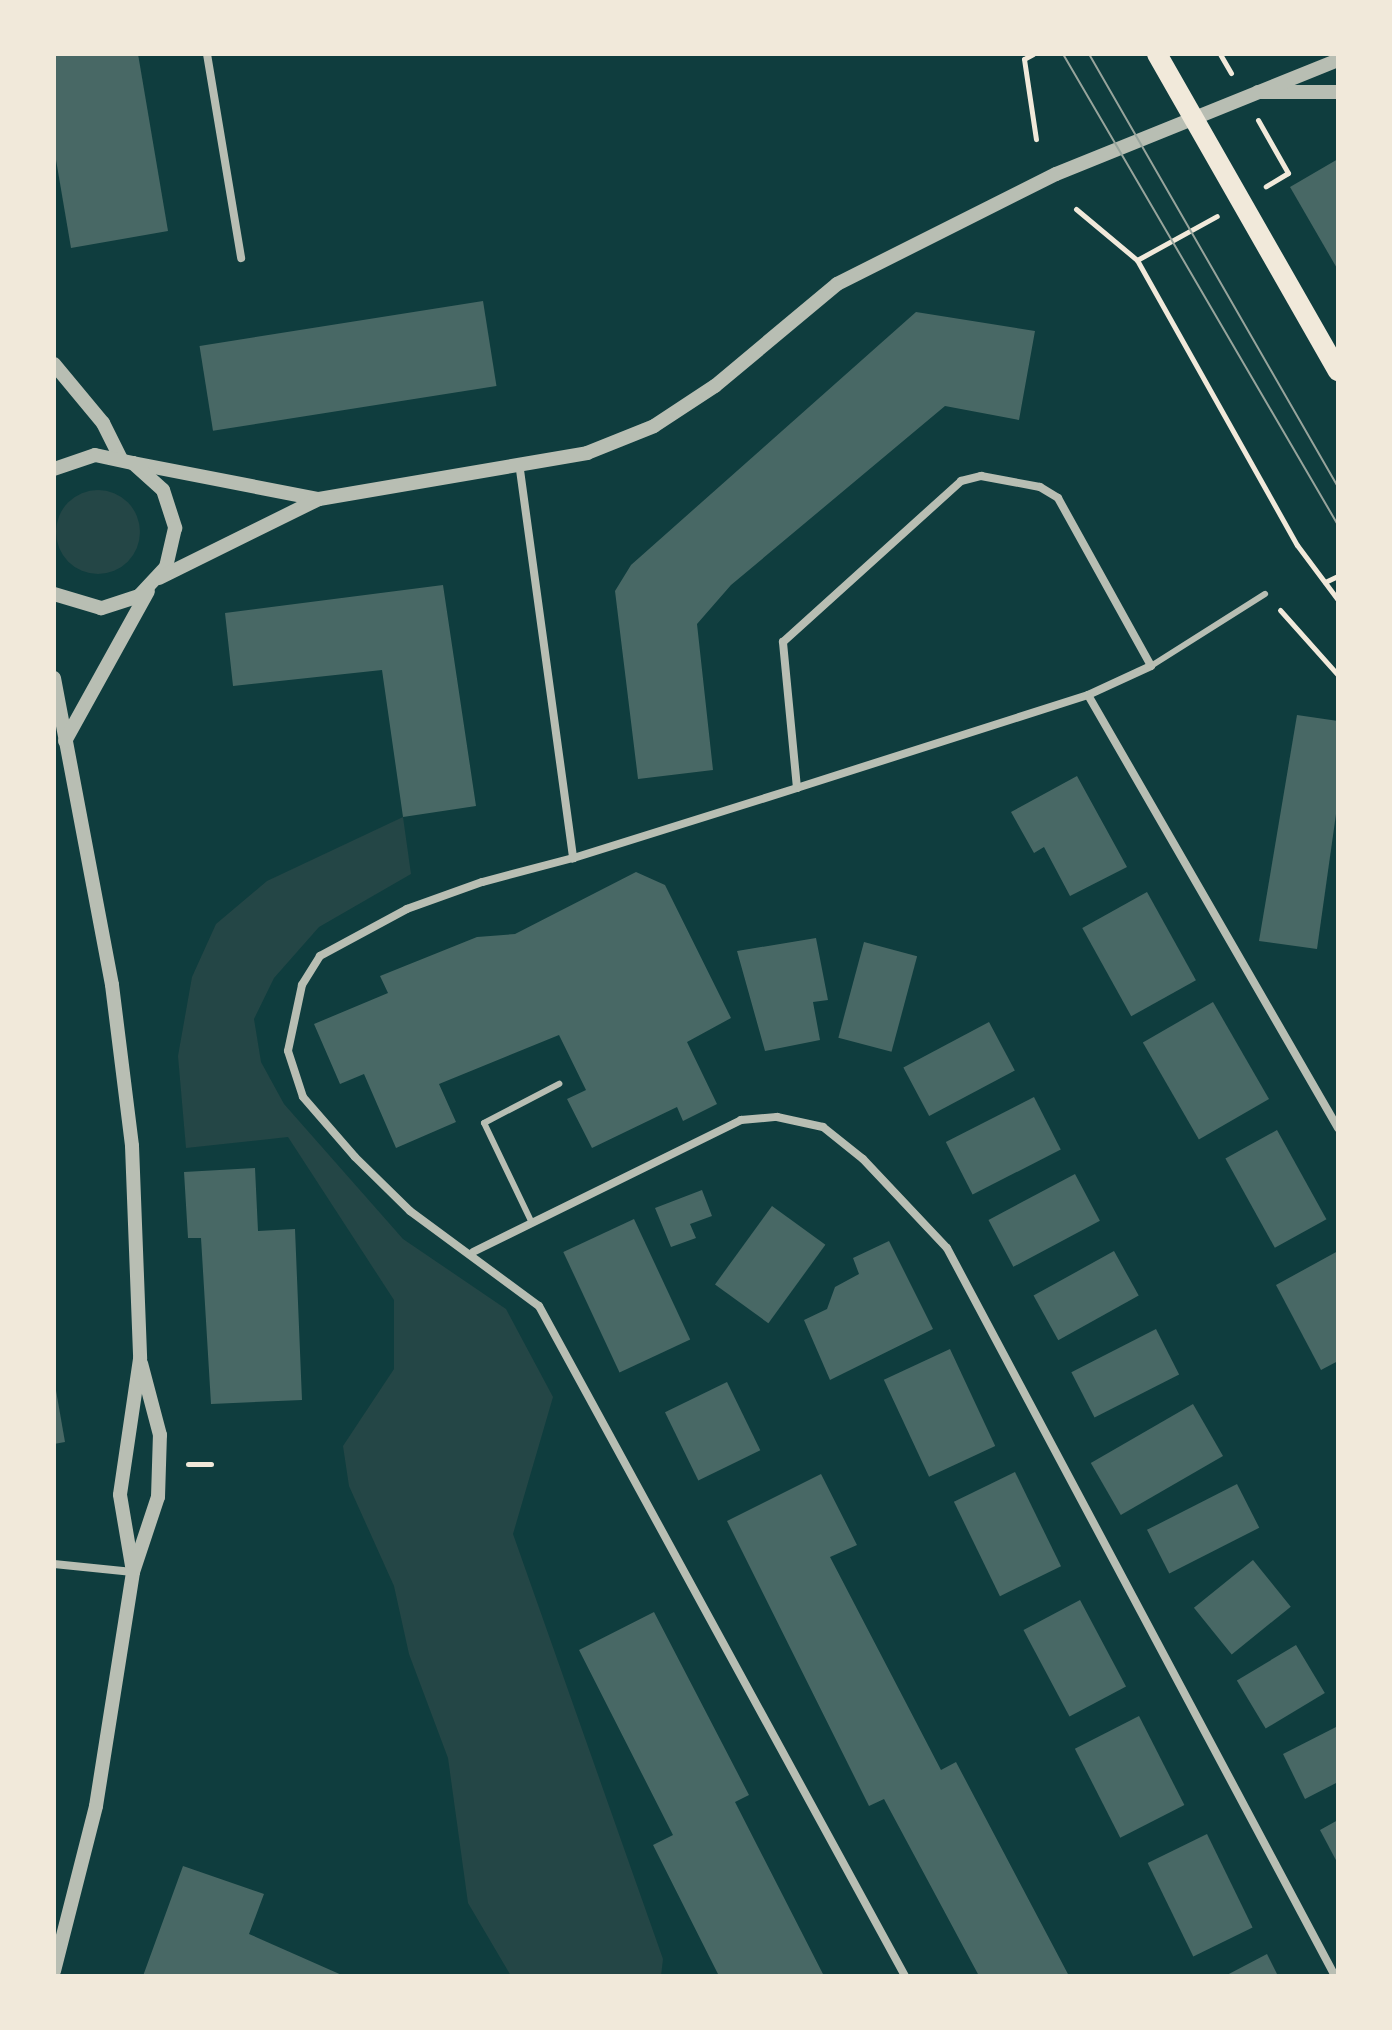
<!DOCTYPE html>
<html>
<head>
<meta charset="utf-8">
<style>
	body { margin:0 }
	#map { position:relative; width:1392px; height:2030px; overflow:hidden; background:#0f3d3e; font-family:Roboto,sans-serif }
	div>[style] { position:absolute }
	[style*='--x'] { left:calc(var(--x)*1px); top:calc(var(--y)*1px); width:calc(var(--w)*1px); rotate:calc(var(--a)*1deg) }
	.green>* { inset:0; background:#244646 }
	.round { border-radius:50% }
	.building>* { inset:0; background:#486865; transform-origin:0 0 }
	.path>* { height:5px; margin:-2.5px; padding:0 2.5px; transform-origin:2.5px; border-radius:2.5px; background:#f1e9da }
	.service>* { height:6px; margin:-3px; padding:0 3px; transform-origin:3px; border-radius:3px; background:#b8beb3 }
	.minor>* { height:8px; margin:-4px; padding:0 4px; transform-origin:4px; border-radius:4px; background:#b8beb3 }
	.tertiary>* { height:14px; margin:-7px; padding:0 7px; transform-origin:7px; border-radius:7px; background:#b8beb3 }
	.primary>* { height:20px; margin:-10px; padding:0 10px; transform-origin:10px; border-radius:10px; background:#f1e9da }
	.tram>* { height:2px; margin:-1px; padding:0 1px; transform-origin:1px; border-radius:1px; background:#97a49c }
	span { translate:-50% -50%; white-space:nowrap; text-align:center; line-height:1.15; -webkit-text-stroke:7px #f1e9da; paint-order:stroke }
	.frame { position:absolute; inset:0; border:56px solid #f1e9da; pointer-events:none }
</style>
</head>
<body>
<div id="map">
	<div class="green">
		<div class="round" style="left:56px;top:490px;width:84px;height:84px"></div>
		<div style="clip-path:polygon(403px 817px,411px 874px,319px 927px,274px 978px,254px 1019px,261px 1062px,284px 1104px,403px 1239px,506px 1309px,553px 1397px,513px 1534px,663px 1959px,661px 1976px,511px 1976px,468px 1903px,448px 1758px,409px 1654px,394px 1586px,349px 1486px,343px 1446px,394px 1369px,394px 1300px,288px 1137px,186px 1148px,178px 1056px,192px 977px,216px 924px,267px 881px)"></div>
	</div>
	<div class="building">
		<div style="clip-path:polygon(54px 54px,138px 54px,168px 231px,71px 248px,54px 148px)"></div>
		<div style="clip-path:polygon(1338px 159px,1338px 270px,1290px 187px)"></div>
		<div style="left:483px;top:301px;width:86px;height:287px;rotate:81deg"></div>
		<div style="clip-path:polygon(916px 312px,1035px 331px,1019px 420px,945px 406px,731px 585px,697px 624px,713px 770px,638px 779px,615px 591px,631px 565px)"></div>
		<div style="clip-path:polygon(443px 585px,476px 806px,403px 817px,382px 670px,233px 686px,225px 613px)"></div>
		<div style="clip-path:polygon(1297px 715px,1338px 721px,1338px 800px,1317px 949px,1259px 941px)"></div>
		<div style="clip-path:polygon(1077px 776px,1127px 867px,1070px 896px,1044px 847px,1034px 853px,1011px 812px)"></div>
		<div style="clip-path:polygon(636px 872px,665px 885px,731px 1018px,687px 1042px,717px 1104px,683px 1121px,677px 1107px,592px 1148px,567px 1099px,586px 1090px,559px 1035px,439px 1084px,456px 1122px,396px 1148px,364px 1074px,340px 1084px,314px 1024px,388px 993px,380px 976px,477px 937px,515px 934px)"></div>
		<div style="left:1147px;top:892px;width:101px;height:74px;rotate:61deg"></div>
		<div style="clip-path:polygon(816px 938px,828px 1000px,813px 1002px,820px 1040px,765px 1051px,737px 951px)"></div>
		<div style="left:864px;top:942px;width:55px;height:99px;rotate:15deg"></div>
		<div style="left:1213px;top:1002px;width:112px;height:81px;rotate:60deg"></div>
		<div style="left:989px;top:1022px;width:55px;height:97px;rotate:62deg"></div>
		<div style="left:1034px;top:1097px;width:59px;height:99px;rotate:63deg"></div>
		<div style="left:1277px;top:1130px;width:102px;height:59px;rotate:61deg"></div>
		<div style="clip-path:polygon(255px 1168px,258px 1231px,295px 1229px,302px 1400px,211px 1404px,201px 1238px,188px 1238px,184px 1172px)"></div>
		<div style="left:1075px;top:1174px;width:53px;height:98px;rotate:62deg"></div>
		<div style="clip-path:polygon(702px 1190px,712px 1216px,690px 1224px,696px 1238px,671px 1247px,655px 1208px)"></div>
		<div style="left:772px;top:1206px;width:66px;height:97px;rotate:36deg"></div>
		<div style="left:634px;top:1219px;width:133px;height:78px;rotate:65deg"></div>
		<div style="clip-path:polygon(889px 1241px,933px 1329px,830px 1380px,804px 1320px,827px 1309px,835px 1287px,859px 1274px,853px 1258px)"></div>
		<div style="left:1114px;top:1251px;width:51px;height:92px;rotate:61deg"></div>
		<div style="clip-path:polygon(1338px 1251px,1338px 1361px,1321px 1370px,1276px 1285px)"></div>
		<div style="left:1156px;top:1329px;width:51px;height:95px;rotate:63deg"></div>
		<div style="left:950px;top:1349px;width:107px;height:73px;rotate:65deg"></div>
		<div style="clip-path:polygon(54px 1379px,65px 1442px,54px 1444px)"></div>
		<div style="left:727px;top:1382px;width:76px;height:69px;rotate:64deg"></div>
		<div style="left:1193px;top:1404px;width:60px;height:118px;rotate:60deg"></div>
		<div style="left:1015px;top:1472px;width:105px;height:68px;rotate:64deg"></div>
		<div style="clip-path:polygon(821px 1474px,857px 1545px,830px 1557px,941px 1770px,956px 1762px,1069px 1976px,979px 1976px,884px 1799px,869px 1806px,727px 1521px)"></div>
		<div style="left:1237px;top:1484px;width:49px;height:101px;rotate:63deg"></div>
		<div style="left:1253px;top:1560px;width:60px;height:76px;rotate:51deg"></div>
		<div style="left:1080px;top:1600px;width:98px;height:64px;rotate:62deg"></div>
		<div style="clip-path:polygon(654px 1612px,749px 1795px,735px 1802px,824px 1976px,719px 1976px,653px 1845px,673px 1835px,579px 1650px)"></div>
		<div style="left:1296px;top:1645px;width:56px;height:69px;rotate:59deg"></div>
		<div style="left:1139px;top:1716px;width:100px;height:72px;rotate:63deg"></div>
		<div style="clip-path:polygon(1338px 1726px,1338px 1782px,1305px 1799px,1283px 1754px)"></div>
		<div style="clip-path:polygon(1338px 1820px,1338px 1864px,1320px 1830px)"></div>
		<div style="left:1207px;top:1834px;width:104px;height:66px;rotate:64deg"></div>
		<div style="clip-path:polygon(183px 1866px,264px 1894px,249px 1934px,344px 1976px,143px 1976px)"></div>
		<div style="clip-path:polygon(1267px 1954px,1278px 1976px,1225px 1976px)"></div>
	</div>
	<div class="path">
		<div style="--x:1033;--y:54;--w:10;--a:151"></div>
		<div style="--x:1024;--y:59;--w:81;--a:81.5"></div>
		<div style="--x:1220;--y:54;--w:22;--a:60"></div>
		<div style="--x:1258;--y:120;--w:61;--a:60.5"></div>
		<div style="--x:1288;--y:173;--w:26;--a:149"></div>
		<div style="--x:1076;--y:209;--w:80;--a:39.9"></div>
		<div style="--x:1137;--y:260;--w:327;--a:60.7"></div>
		<div style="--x:1297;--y:545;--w:69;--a:53.3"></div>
		<div style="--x:1137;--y:260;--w:91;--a:-28.8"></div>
		<div style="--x:1325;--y:582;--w:14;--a:-25"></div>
		<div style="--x:1280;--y:610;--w:87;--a:48.3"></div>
		<div style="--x:188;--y:1464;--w:23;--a:0"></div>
	</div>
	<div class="service">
		<div style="--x:1151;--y:666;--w:135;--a:-32.3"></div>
		<div style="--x:532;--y:1223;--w:111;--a:-115.6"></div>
		<div style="--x:484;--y:1123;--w:85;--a:-27.5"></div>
	</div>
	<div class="minor">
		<div style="--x:207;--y:54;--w:207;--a:80.5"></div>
		<div style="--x:520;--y:470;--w:392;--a:82.2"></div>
		<div style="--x:1088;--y:695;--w:500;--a:60"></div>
		<div style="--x:797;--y:788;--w:147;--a:-95.5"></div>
		<div style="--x:783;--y:642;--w:240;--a:-42.1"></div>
		<div style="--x:961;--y:481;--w:21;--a:-14"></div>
		<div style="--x:981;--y:476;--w:60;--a:10.6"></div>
		<div style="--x:1040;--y:487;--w:21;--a:31"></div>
		<div style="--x:1058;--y:498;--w:192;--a:61"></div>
		<div style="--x:1151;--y:666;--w:69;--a:155.3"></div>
		<div style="--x:1088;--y:695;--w:305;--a:162.3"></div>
		<div style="--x:797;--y:788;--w:235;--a:162.6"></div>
		<div style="--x:573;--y:858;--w:94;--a:165.2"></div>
		<div style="--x:482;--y:882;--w:80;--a:160.2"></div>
		<div style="--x:407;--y:909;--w:99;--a:151.6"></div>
		<div style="--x:320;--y:956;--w:34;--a:122"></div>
		<div style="--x:302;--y:985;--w:67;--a:102"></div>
		<div style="--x:288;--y:1051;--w:48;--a:71.9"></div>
		<div style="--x:303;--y:1097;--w:79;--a:49.1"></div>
		<div style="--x:355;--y:1157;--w:77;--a:44.5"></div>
		<div style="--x:410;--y:1211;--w:160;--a:36.4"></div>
		<div style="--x:539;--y:1306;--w:763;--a:61.35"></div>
		<div style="--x:473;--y:1252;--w:299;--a:-26.2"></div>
		<div style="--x:741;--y:1120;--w:36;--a:-5"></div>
		<div style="--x:777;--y:1117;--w:47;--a:12.3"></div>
		<div style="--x:823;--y:1127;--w:51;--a:38.7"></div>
		<div style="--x:863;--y:1159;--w:122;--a:46.7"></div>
		<div style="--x:947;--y:1248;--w:825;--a:61.94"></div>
		<div style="--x:54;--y:1564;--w:79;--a:5.8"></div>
	</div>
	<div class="tertiary">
		<div style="--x:1258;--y:92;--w:80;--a:0"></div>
		<div style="--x:54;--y:364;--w:77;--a:50.3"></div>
		<div style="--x:103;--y:423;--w:40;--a:63.4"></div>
		<div style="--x:133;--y:463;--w:189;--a:11"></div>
		<div style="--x:319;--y:499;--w:272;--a:-9.7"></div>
		<div style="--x:587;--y:453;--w:72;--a:-21.9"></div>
		<div style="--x:654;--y:426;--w:73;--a:-33.3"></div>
		<div style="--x:715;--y:386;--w:159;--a:-39.9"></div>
		<div style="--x:837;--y:284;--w:245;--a:-26.7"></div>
		<div style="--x:1056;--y:174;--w:304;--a:-22"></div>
		<div style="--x:54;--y:469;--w:43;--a:-18.9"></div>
		<div style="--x:95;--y:455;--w:39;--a:12"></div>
		<div style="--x:133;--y:463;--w:40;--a:42"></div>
		<div style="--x:163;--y:490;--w:40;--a:72"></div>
		<div style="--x:175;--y:528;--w:40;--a:103"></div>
		<div style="--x:166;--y:567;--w:40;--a:133"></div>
		<div style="--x:139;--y:596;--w:40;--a:162"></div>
		<div style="--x:101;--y:608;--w:49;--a:-163.4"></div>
		<div style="--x:159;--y:578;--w:178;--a:-26.3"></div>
		<div style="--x:54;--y:678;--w:312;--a:79.3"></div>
		<div style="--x:112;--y:985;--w:162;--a:82.9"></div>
		<div style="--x:132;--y:1146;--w:213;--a:87.8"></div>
		<div style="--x:140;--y:1359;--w:137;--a:98.4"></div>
		<div style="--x:120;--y:1495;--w:78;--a:80.4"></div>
		<div style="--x:65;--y:741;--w:171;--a:-61"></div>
		<div style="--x:54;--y:1971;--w:170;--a:-75.7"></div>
		<div style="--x:96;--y:1806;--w:237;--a:-81"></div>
		<div style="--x:133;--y:1572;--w:79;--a:-71.6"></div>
		<div style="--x:158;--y:1497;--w:62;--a:-88.2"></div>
		<div style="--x:160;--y:1435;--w:74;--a:-104.8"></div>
	</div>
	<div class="primary">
		<div style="--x:1157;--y:54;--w:365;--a:60.3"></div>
	</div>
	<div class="tram">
		<div style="--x:1063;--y:54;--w:545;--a:59.72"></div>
		<div style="--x:1089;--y:54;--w:499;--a:60.1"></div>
	</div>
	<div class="frame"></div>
</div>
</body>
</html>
